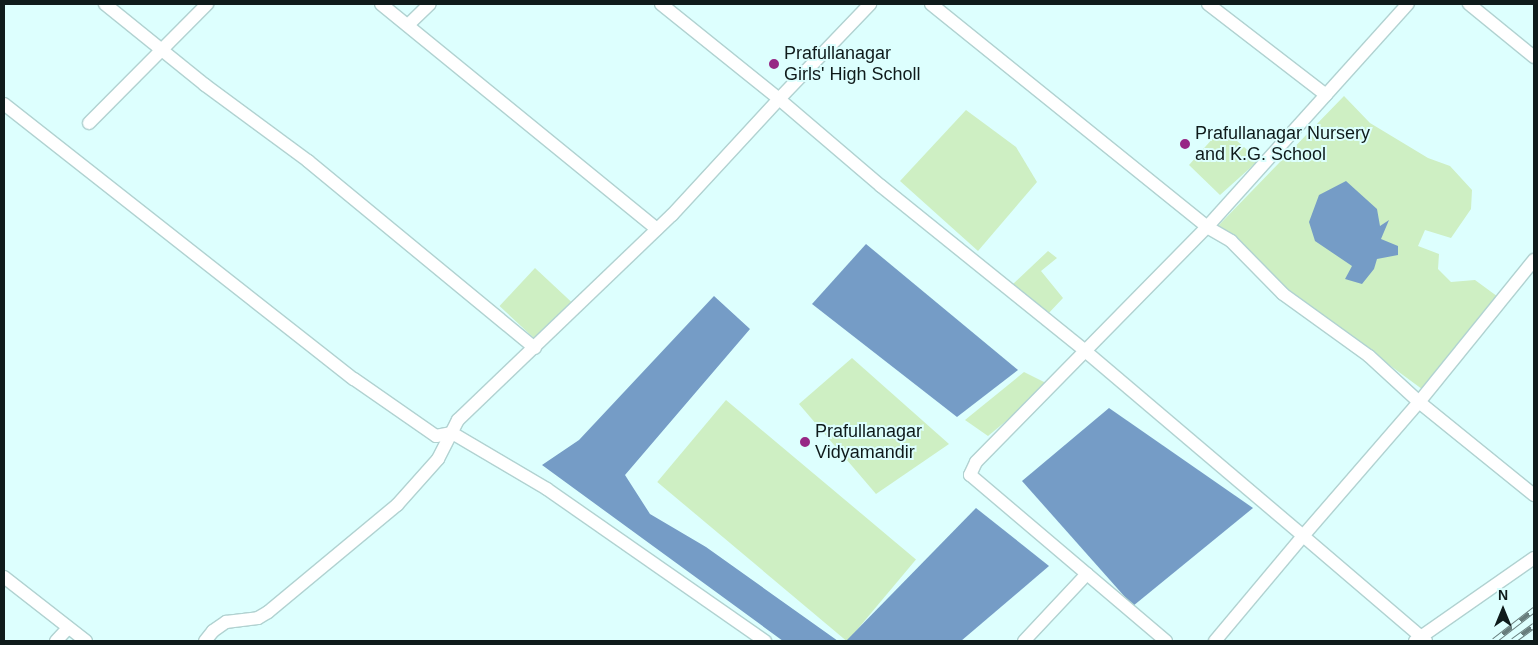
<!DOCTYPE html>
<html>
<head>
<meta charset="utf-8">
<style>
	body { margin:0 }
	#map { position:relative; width:1538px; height:645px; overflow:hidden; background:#ddfffe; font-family:Arial,sans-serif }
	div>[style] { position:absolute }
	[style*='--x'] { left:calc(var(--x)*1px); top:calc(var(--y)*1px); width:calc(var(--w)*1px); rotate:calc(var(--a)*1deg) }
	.green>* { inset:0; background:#ceefc3; transform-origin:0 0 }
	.water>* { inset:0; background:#759cc6 }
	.roads { filter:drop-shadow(1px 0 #b1d2d1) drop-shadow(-1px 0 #b1d2d1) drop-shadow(0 1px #b1d2d1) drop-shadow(0 -1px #b1d2d1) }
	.minor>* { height:12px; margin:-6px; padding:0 6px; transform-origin:6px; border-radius:6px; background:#fff }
	.rail>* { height:5.5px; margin-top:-2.75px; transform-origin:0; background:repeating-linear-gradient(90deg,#ddfffe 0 11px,#677d7c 0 22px); box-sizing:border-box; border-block:1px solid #677d7c }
	.dots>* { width:14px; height:14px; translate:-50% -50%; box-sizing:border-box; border:2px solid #ddfffe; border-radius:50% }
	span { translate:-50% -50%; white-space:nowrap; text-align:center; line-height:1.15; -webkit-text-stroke:4px #ddfffe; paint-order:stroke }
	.poi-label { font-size:18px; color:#0f1b1b }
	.left { translate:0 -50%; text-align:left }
	.frame { position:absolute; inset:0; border:5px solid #0f1b1b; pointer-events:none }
	.north { position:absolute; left:1478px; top:585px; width:50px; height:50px; -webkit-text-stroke:4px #ddfffe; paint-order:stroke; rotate:0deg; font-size:14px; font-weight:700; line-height:20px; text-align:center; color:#0f1b1b }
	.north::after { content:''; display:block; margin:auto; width:18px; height:22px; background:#0f1b1b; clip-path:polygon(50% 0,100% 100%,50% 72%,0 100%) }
</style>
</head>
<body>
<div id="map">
	<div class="green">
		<div style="clip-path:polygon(1344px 96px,1370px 123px,1428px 158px,1450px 166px,1472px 190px,1471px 209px,1451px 238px,1425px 230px,1418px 246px,1439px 254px,1438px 269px,1451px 282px,1475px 280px,1505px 302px,1430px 395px,1288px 290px,1240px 241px,1218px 226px)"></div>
		<div style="clip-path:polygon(966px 110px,1016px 147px,1037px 182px,978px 251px,900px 181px)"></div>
		<div style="clip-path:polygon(1222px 128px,1259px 160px,1220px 195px,1189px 165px)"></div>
		<div style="clip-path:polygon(1048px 251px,1057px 258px,1041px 271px,1063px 298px,1046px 316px,1012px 285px)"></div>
		<div style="left:535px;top:268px;width:52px;height:52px;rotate:43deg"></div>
		<div style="clip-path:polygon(852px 358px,949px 444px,876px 494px,799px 404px)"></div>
		<div style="clip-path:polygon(1024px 372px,1050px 385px,988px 436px,965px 420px)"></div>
		<div style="left:726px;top:400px;width:248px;height:107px;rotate:40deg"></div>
	</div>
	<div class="water">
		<div style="clip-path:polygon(1346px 181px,1377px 209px,1380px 226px,1389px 220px,1381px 239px,1398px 246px,1398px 255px,1377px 259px,1374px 269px,1362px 284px,1345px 279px,1352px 266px,1315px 241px,1309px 222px,1319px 195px)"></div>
		<div style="clip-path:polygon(866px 244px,1018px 370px,957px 417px,812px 304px)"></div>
		<div style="clip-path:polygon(714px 296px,750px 329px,625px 475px,650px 514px,706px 547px,838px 641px,783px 641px,542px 465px,579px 440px)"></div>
		<div style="clip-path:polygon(1109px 408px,1253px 508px,1133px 606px,1022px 481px)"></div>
		<div style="clip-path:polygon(976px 508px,1049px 566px,961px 641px,846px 641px)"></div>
	</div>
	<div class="roads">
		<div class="minor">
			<div style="--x:105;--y:4;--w:129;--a:39"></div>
			<div style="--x:205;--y:85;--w:128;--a:36.4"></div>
			<div style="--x:308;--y:161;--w:294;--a:39.5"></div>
			<div style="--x:381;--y:4;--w:356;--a:39.2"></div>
			<div style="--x:661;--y:4;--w:151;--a:38.8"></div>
			<div style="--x:779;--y:99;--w:132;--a:-46.2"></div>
			<div style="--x:931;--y:4;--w:355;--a:38.9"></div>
			<div style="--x:1207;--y:227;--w:28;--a:30"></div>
			<div style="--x:1231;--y:241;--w:74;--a:45.5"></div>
			<div style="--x:1283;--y:294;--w:106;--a:35.8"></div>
			<div style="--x:1369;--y:356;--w:68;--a:42.6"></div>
			<div style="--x:1419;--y:402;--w:148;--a:39"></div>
			<div style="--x:1208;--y:4;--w:149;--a:37.6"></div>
			<div style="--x:1469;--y:4;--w:84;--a:39.2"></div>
			<div style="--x:408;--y:25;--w:30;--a:-44"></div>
			<div style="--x:4;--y:104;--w:445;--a:38.2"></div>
			<div style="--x:354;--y:379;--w:100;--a:34.8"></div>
			<div style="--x:436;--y:436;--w:16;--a:-11"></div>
			<div style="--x:452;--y:433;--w:110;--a:30.5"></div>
			<div style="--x:547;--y:489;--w:266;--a:34.9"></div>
			<div style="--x:89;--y:123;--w:168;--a:-45.2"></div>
			<div style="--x:4;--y:577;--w:104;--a:38"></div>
			<div style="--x:56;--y:641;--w:18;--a:-47"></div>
			<div style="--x:205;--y:641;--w:13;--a:-51"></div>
			<div style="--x:213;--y:631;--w:16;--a:-35"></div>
			<div style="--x:226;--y:622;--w:32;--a:-7"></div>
			<div style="--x:258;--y:618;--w:12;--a:-31"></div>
			<div style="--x:268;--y:612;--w:168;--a:-39.7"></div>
			<div style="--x:397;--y:505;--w:62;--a:-48.3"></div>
			<div style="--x:438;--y:459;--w:44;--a:-62.9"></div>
			<div style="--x:458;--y:420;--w:296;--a:-43.8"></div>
			<div style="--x:672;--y:215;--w:158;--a:-47.3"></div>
			<div style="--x:779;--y:99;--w:134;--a:40.5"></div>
			<div style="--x:881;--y:186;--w:261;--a:38.9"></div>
			<div style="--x:1084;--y:350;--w:287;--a:40.3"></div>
			<div style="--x:1303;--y:536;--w:137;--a:130"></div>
			<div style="--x:1024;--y:641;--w:92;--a:-46.8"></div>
			<div style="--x:1166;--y:641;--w:257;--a:-139.7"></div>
			<div style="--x:970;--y:475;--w:14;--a:-65"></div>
			<div style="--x:976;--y:462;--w:330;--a:-45.5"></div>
			<div style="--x:1207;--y:227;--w:300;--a:-48"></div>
			<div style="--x:1415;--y:641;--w:145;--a:-34.9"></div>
			<div style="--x:1426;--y:641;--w:162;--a:-139.5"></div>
			<div style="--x:1303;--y:536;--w:177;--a:-49.1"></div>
			<div style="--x:1419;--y:402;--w:183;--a:-51"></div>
		</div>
	</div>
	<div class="rail">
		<div style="--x:1494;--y:641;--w:51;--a:-37.8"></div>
		<div style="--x:1513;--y:641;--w:26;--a:-36"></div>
	</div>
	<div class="dots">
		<div style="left:774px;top:64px;background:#972785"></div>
		<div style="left:1185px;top:144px;background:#972785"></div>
		<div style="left:805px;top:442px;background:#972785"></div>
	</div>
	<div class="poi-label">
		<span class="left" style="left:784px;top:64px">Prafullanagar<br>Girls' High Scholl</span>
		<span class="left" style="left:1195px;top:144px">Prafullanagar Nursery<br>and K.G. School</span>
		<span class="left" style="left:815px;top:442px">Prafullanagar<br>Vidyamandir</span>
	</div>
	<div class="frame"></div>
	<div class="north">N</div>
</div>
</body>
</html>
